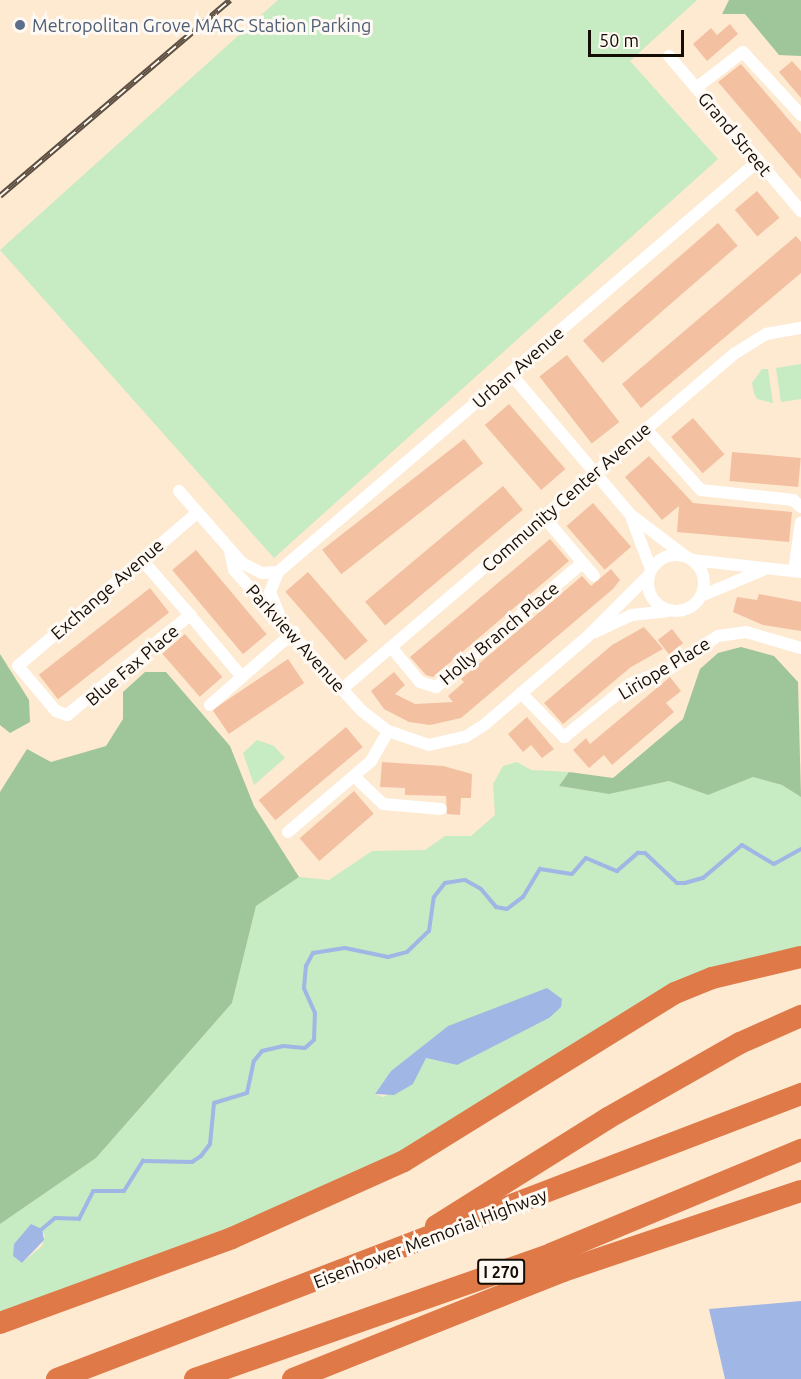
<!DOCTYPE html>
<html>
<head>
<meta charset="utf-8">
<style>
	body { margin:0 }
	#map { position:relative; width:801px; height:1379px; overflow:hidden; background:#fee9d1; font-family:Ubuntu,sans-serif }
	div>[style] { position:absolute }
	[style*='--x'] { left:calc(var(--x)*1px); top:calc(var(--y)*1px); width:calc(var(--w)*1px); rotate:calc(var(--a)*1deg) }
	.green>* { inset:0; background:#c7ebc3 }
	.forest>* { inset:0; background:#9fc59a }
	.water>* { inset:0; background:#a0b6e5 }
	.stream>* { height:4px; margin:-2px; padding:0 2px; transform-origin:2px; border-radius:2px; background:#a0b6e5 }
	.building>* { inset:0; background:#f3c1a1; transform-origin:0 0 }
	.street>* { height:12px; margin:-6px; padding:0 6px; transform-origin:6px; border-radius:6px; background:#fff }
	.street>.ring { margin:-6px; padding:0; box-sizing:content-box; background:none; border:12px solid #fff; border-radius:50% }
	.highway>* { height:22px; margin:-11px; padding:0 11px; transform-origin:11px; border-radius:11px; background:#df7948 }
	.rail>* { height:6px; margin-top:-3px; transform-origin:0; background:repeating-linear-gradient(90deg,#fef9f3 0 11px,#5c4f42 0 22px); box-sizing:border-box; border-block:2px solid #5c4f42 }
	.dots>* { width:16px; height:16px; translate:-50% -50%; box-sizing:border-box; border:3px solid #fef9f3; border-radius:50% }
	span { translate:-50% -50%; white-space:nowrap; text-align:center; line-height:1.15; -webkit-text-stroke:6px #fef9f3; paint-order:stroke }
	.shield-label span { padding:2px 4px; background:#fef9f3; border:2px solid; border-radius:4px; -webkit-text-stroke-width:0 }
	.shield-label { font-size:16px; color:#150c04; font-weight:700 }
	.service-label { font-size:18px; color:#4e5e75 }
	.left { translate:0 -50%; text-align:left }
	.street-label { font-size:18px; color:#150c04 }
	.scale { position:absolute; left:588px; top:30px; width:96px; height:27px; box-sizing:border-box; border:3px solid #150c04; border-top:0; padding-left:8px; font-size:18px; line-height:21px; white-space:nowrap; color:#150c04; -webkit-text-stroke:4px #fef9f3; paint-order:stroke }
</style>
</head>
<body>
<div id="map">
	<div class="green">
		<div style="clip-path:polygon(278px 0,697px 0,630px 61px,718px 159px,274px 558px,0 250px)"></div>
		<div style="clip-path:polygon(801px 364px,801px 399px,781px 402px,776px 368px)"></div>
		<div style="clip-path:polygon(762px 369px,768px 369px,773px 403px,757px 399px,754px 393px,752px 383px)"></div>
		<div style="clip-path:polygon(257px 740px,274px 746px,285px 758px,254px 785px,243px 753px)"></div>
		<div style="clip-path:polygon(evenodd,517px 762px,531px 770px,569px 772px,559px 786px,609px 794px,669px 781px,708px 795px,753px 777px,782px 785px,801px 797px,801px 949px,745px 962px,377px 1166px,276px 1210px,0 1312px,0 1224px,96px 1158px,232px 1003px,256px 906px,299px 877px,329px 880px,372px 851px,425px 850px,445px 836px,471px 836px,495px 815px,493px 784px,503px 766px,517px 762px,521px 1000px,549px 1018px,457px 1065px,425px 1058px,413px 1084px,383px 1097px,375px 1094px,391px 1071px,448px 1026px,521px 1000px,517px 762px,37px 1226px,45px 1235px,42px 1246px,22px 1263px,13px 1256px,14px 1244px,37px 1226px)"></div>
	</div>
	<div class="forest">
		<div style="clip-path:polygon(729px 0,801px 0,801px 56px,779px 55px,745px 14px,722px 14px)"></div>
		<div style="clip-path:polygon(741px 647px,774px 656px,798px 682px,801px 797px,782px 785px,753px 777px,708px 795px,669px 781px,609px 794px,559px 786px,569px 772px,613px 778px,683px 719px,700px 669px,718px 653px)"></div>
		<div style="clip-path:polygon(0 654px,29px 700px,30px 722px,10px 733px,0 725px)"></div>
		<div style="clip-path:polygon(145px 672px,166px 672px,230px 746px,254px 806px,299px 877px,256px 906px,232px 1003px,96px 1158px,0 1224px,0 792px,27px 749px,51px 762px,106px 746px,123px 719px,123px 692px)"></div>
	</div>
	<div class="water">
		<div style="clip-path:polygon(547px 988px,562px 999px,561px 1007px,549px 1018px,457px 1065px,426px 1058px,413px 1084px,394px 1095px,375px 1094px,391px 1071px,448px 1026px)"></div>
		<div style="clip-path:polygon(31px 1224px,42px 1229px,44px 1240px,22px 1263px,13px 1256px,14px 1244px)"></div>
		<div style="clip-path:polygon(801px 1301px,801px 1379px,725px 1379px,709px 1309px)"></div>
	</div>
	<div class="stream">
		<div style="--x:42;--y:1229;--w:17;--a:-40"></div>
		<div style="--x:55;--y:1218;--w:24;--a:2"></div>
		<div style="--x:79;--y:1219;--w:31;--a:-63"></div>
		<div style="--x:93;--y:1191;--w:31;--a:0"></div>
		<div style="--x:124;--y:1191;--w:36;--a:-58"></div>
		<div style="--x:143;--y:1161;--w:49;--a:1.2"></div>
		<div style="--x:192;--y:1162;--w:11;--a:-34"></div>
		<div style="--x:201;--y:1156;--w:15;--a:-53"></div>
		<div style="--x:210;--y:1144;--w:41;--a:-84.4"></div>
		<div style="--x:214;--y:1103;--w:34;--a:-17"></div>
		<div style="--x:247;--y:1093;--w:33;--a:-78"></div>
		<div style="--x:254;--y:1061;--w:13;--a:-51"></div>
		<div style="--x:262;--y:1051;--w:22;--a:-13"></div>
		<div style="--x:283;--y:1046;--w:22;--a:5"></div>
		<div style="--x:305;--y:1048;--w:12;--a:-42"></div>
		<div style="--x:314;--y:1040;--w:27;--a:-88"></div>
		<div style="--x:315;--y:1013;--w:27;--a:-114"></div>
		<div style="--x:304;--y:988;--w:22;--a:-85"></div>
		<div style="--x:306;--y:966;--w:15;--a:-62"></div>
		<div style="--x:313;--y:953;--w:32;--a:-9"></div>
		<div style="--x:345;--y:948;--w:44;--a:11.8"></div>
		<div style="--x:388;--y:957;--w:20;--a:-15"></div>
		<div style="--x:407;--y:952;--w:30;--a:-44"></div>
		<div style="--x:429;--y:931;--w:34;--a:-82"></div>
		<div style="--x:434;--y:897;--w:18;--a:-52"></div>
		<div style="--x:445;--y:883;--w:20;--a:-9"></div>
		<div style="--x:465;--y:880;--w:18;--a:29"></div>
		<div style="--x:481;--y:889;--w:23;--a:50"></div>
		<div style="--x:496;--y:907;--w:11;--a:10"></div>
		<div style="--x:507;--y:909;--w:20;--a:-37"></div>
		<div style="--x:523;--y:897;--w:33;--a:-59"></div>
		<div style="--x:540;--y:869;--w:32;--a:9"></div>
		<div style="--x:572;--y:874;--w:21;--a:-49"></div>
		<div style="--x:586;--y:858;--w:34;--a:23"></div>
		<div style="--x:617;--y:871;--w:28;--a:-41"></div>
		<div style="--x:638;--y:853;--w:7;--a:0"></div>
		<div style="--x:645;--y:853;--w:44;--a:43.2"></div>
		<div style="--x:677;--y:883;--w:8;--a:0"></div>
		<div style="--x:685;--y:883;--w:19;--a:-16"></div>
		<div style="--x:703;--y:878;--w:51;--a:-40.2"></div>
		<div style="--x:742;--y:845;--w:37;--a:31"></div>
		<div style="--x:774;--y:864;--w:31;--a:-29"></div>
	</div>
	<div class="building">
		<div style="clip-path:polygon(730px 24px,738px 34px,707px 61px,693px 44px,711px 28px,717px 35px)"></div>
		<div style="clip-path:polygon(792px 61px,801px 71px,801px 98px,779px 72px)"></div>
		<div style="clip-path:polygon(741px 64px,801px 134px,801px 179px,718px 82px)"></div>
		<div style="left:757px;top:191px;width:35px;height:29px;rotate:50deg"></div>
		<div style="left:718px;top:223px;width:30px;height:179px;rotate:49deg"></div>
		<div style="clip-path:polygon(796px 236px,801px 242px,801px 273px,641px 408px,622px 384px)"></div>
		<div style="left:567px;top:355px;width:85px;height:35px;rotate:52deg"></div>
		<div style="left:509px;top:404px;width:86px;height:32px;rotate:49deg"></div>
		<div style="left:693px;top:418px;width:48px;height:29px;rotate:49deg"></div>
		<div style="left:464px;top:439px;width:31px;height:180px;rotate:52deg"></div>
		<div style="left:732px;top:452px;width:69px;height:29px;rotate:5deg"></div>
		<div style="clip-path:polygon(649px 456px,693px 503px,792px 512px,789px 542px,677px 532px,679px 506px,662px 520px,625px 477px)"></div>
		<div style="left:503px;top:486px;width:31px;height:180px;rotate:50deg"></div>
		<div style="left:593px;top:503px;width:58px;height:35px;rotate:49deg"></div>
		<div style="clip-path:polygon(550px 539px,569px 561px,433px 677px,426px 675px,410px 657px)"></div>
		<div style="left:196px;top:550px;width:110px;height:31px;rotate:50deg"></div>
		<div style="clip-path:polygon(611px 569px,620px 580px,613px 589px,461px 718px,430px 725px,409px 722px,384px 709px,371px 691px,394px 672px,405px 685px,395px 694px,415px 704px,453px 702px,448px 696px,464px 682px,461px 679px,582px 576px,591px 586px)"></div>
		<div style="left:308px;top:572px;width:91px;height:30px;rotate:49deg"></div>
		<div style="left:150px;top:588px;width:31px;height:141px;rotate:52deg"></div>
		<div style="clip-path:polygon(759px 594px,801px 602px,801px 631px,763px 625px,733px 612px,737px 597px,757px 600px)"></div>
		<div style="clip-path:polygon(644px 627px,663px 649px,631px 667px,563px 724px,544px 703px,612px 645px)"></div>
		<div style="left:672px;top:629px;width:18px;height:18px;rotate:52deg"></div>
		<div style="left:185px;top:634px;width:57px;height:30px;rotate:49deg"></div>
		<div style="left:288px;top:659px;width:29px;height:91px;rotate:56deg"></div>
		<div style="clip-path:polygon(670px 677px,681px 691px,666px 703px,674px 712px,612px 765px,604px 755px,589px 768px,573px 750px,586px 738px,590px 744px)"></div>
		<div style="clip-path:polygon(527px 717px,554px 749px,542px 758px,531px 745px,523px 752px,508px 734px)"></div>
		<div style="left:346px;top:727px;width:26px;height:114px;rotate:50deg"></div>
		<div style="clip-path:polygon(382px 762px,443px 766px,472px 774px,471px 798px,461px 798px,460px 815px,447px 814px,446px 796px,405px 795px,405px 788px,380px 787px)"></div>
		<div style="left:354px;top:791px;width:30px;height:72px;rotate:49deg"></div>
	</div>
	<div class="street">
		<div style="--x:669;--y:56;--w:204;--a:49.6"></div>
		<div style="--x:696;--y:88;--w:59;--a:-37.5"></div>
		<div style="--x:743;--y:52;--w:86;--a:47.4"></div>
		<div style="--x:510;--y:373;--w:187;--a:49.6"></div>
		<div style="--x:631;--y:515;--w:68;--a:37.2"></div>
		<div style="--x:646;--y:429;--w:82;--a:48"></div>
		<div style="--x:701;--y:490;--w:93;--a:6.2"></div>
		<div style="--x:793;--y:500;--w:11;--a:41"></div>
		<div style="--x:179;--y:491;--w:96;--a:48.8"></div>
		<div style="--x:242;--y:563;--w:22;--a:27"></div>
		<div style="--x:262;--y:573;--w:16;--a:-4"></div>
		<div style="--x:278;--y:572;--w:632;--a:-40.57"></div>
		<div style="--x:197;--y:513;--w:235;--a:139.5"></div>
		<div style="--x:18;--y:666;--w:59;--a:49.8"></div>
		<div style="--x:56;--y:711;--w:12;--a:20"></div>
		<div style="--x:67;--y:715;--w:159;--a:-39.1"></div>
		<div style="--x:190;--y:615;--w:81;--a:50"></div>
		<div style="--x:242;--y:677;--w:69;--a:-40.9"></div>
		<div style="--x:544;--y:517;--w:77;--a:49.7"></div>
		<div style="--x:632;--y:519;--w:53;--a:69.2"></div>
		<div style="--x:230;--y:551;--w:19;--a:78"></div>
		<div style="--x:234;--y:570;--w:190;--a:47.8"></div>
		<div style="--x:362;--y:711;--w:33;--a:38"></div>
		<div style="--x:388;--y:731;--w:43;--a:18.9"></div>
		<div style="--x:429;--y:745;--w:37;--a:-13"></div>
		<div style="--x:465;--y:737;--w:22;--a:-32"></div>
		<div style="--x:484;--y:725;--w:135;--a:-40.5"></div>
		<div style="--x:587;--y:637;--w:86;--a:-45"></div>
		<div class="ring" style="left:648px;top:555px;width:44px;height:44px"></div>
		<div style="--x:142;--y:560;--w:73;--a:48.9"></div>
		<div style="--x:692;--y:560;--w:110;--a:6.3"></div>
		<div style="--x:794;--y:571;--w:49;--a:-81.9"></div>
		<div style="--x:278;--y:572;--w:22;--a:112"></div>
		<div style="--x:270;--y:592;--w:24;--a:68"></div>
		<div style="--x:701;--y:596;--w:67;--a:-22.8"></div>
		<div style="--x:595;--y:632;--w:40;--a:-25"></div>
		<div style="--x:631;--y:615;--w:36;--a:-6"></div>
		<div style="--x:391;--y:647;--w:45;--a:50.4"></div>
		<div style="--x:420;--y:682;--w:17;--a:17"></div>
		<div style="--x:436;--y:687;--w:192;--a:-40.3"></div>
		<div style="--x:342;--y:689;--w:516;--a:-40.52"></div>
		<div style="--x:734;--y:354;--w:38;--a:-32"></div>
		<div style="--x:766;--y:334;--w:36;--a:-10"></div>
		<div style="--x:521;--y:693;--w:62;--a:45.7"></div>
		<div style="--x:564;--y:737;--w:85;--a:-38.8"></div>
		<div style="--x:630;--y:684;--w:42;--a:-21"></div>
		<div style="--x:669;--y:669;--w:59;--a:-34"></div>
		<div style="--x:718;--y:636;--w:28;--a:-8"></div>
		<div style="--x:746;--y:632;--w:57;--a:16.2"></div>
		<div style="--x:210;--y:705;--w:43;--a:-41.2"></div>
		<div style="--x:354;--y:776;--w:40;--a:44"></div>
		<div style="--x:383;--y:804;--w:58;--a:4.9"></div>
		<div style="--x:288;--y:832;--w:109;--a:-40.5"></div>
		<div style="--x:371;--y:761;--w:34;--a:-60"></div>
	</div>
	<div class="highway">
		<div style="--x:436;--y:1226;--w:203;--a:-32.1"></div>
		<div style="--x:608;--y:1118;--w:152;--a:-29.6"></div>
		<div style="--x:740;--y:1043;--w:67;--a:-23.9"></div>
		<div style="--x:0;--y:1323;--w:247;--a:-20.1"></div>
		<div style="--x:232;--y:1238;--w:188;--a:-24.1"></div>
		<div style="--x:404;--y:1161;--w:319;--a:-31.8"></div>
		<div style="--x:675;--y:993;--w:40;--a:-22"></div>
		<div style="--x:712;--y:978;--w:91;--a:-13.3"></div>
		<div style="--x:57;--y:1379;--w:797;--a:-20.96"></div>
		<div style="--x:195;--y:1379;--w:377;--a:-19.3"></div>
		<div style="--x:551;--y:1254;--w:271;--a:-22.6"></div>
		<div style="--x:293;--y:1379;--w:291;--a:-21.8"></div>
		<div style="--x:563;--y:1271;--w:251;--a:-18.6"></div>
	</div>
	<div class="rail">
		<div style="--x:0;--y:196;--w:302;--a:-40.4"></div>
	</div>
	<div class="dots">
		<div style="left:20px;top:25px;background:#5c6f8a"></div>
	</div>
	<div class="shield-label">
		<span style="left:501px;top:1272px">I 270</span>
	</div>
	<div class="service-label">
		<span class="left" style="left:32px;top:25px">Metropolitan Grove MARC Station Parking</span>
	</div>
	<div class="street-label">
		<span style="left:735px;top:134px;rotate:50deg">Grand Street</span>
		<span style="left:518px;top:367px;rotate:-41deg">Urban Avenue</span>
		<span style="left:566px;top:497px;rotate:-41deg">Community Center Avenue</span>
		<span style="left:107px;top:589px;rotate:-41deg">Exchange Avenue</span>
		<span style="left:499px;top:633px;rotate:-40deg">Holly Branch Place</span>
		<span style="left:296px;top:638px;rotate:48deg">Parkview Avenue</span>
		<span style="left:132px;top:665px;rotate:-40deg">Blue Fax Place</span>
		<span style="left:664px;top:668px;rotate:-31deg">Liriope Place</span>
		<span style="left:430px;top:1238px;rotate:-21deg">Eisenhower Memorial Highway</span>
	</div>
	<div class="scale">50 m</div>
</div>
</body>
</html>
